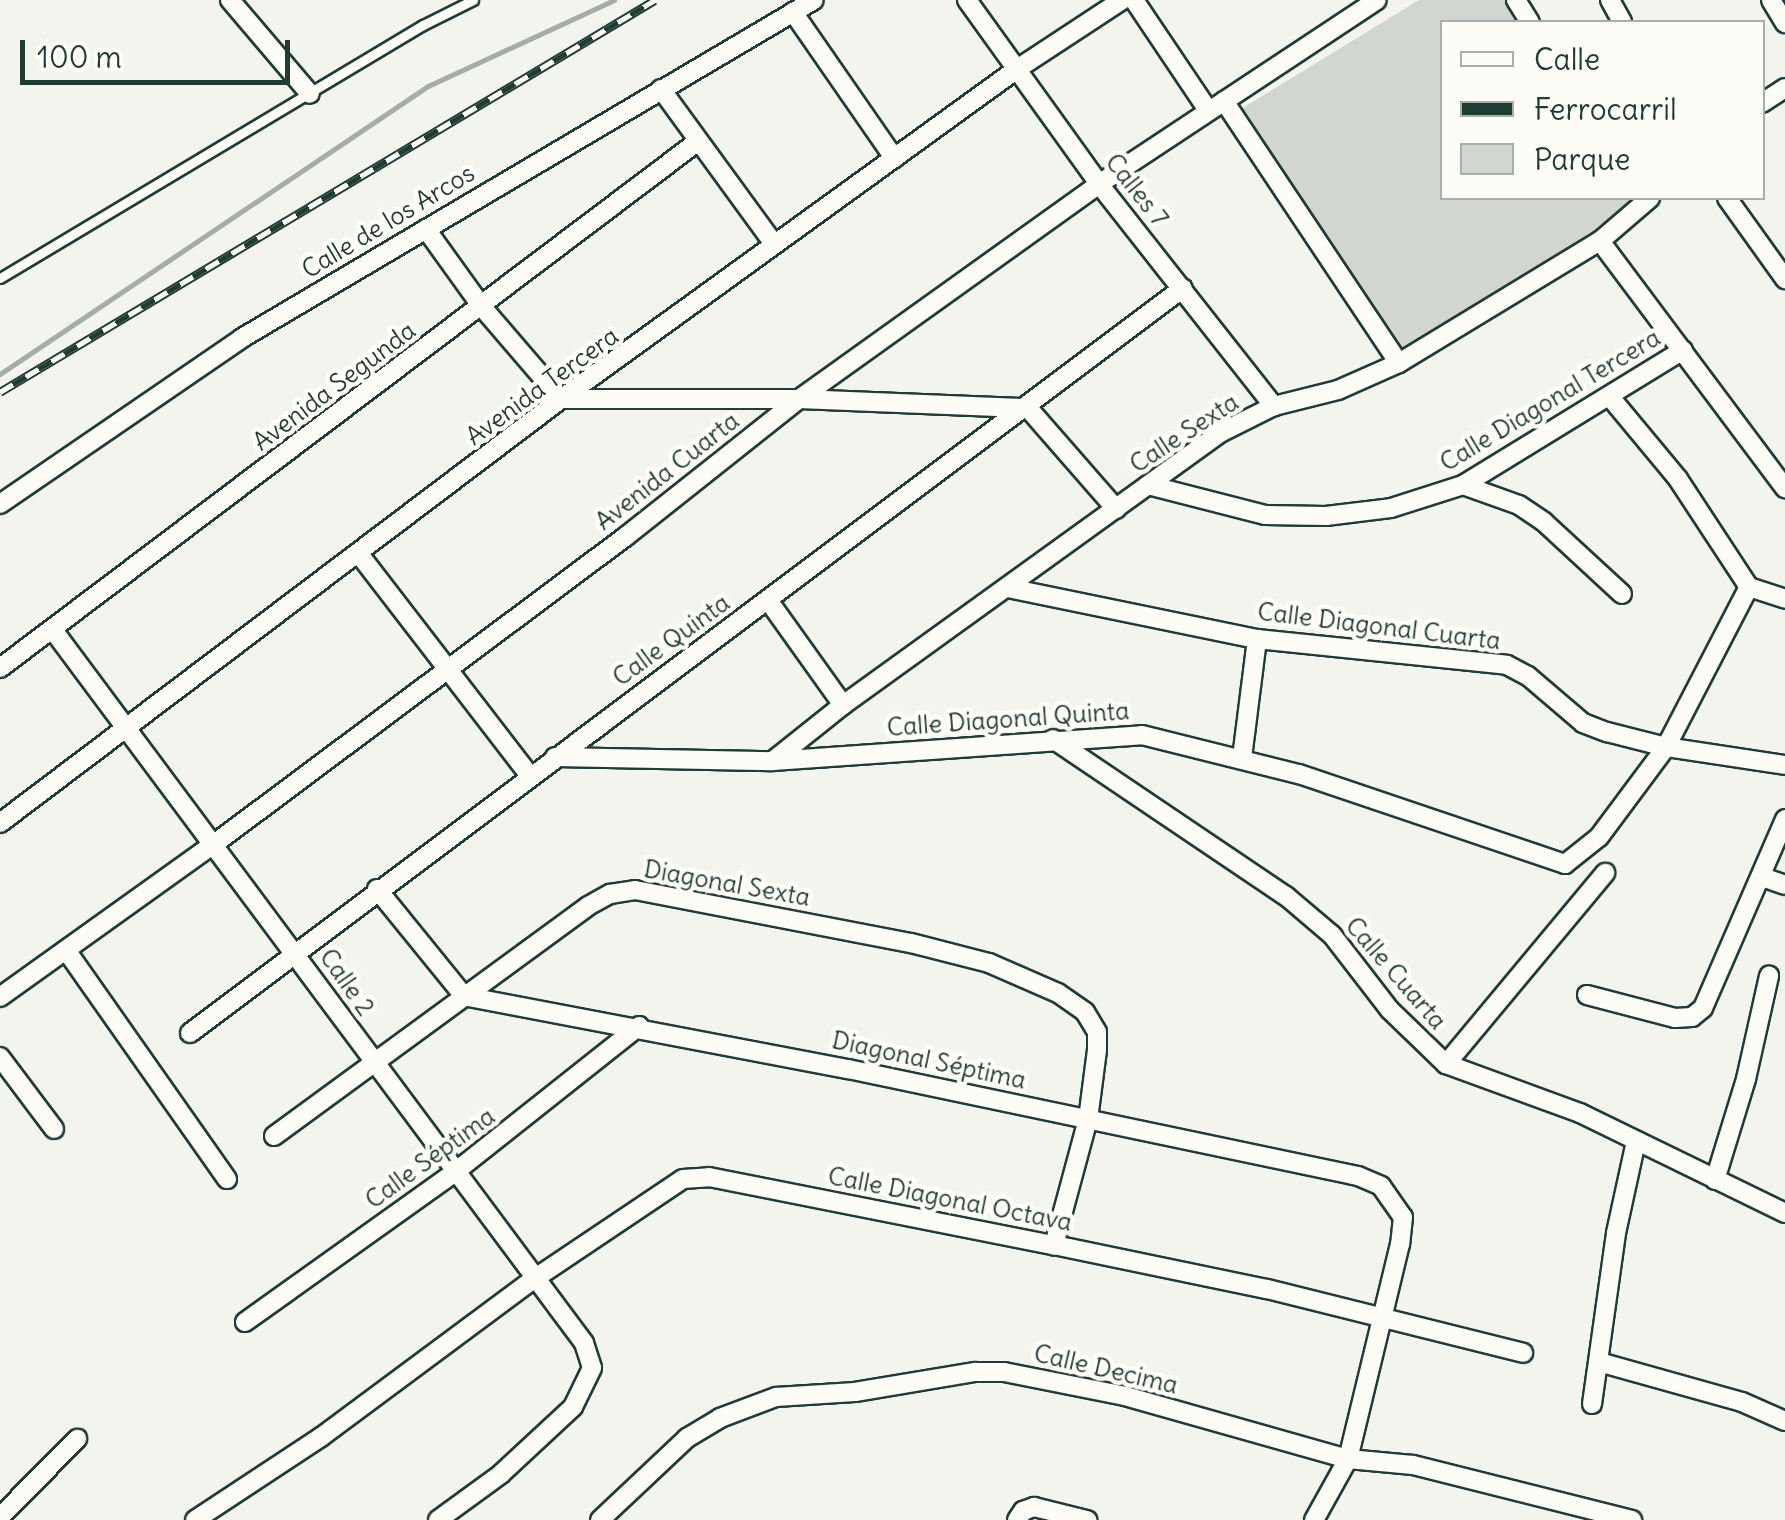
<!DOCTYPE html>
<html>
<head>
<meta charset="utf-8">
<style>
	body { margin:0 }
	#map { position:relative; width:1785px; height:1520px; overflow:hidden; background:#f4f4ef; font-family:Delius,sans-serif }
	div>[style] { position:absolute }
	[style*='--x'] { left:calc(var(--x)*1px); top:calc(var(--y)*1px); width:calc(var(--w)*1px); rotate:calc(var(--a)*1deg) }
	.green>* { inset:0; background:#d1d6d1 }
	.stream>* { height:5px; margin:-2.5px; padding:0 2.5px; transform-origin:2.5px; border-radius:2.5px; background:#a3aea7 }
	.roads { filter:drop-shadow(2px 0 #1f3d34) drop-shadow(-2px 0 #1f3d34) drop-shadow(0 2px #1f3d34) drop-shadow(0 -2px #1f3d34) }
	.lane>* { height:9px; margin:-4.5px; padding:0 4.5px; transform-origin:4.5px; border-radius:4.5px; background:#fdfcf7 }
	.street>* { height:18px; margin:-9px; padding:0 9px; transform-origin:9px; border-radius:9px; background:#fdfcf7 }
	.rail>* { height:9px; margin-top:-4.5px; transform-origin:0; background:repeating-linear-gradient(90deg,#fdfcf7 0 15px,#1f3d34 0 30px); box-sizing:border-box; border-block:2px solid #1f3d34 }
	span { translate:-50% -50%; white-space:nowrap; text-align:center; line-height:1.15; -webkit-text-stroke:9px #fdfcf7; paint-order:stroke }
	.street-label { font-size:25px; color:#1f3d34 }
	.legend { position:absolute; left:1440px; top:20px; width:325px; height:180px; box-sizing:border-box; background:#fdfcf7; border:2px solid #a4b0a9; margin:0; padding:12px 18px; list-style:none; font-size:30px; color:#1f3d34 }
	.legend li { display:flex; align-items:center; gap:20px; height:50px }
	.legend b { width:50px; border:2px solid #a4b0a9 }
	.scale { position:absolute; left:20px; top:40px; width:270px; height:45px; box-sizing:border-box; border:5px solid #1f3d34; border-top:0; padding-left:12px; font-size:30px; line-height:35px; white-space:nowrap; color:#1f3d34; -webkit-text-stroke:8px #fdfcf7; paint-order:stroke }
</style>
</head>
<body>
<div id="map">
	<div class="green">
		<div style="clip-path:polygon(1419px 0,1514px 0,1527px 22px,1442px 22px,1442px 198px,1630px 198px,1637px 210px,1400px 358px,1241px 109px)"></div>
	</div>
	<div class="stream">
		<div style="--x:0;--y:374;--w:516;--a:-33.94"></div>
		<div style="--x:428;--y:86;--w:205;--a:-24.8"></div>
	</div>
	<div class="roads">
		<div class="lane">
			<div style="--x:0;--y:278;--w:493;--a:-30.9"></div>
			<div style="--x:423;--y:25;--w:56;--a:-26.6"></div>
		</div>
		<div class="street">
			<div style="--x:230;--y:0;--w:123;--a:49.6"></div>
			<div style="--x:967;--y:0;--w:226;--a:54.3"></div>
			<div style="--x:1099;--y:184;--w:283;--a:51.8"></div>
			<div style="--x:1134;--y:0;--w:133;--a:56.1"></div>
			<div style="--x:1516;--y:0;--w:26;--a:58"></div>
			<div style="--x:1610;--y:0;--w:25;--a:61"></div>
			<div style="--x:1771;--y:0;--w:27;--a:59"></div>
			<div style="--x:793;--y:12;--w:178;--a:55.3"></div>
			<div style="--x:661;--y:89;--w:192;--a:53.9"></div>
			<div style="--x:1224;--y:101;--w:315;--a:56.3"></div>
			<div style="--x:1762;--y:103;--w:27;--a:-33"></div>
			<div style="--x:1727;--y:198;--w:100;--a:54.4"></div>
			<div style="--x:426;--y:229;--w:96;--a:54.3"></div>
			<div style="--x:482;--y:307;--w:121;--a:49.3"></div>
			<div style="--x:561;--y:399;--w:238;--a:0"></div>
			<div style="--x:799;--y:399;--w:229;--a:2.3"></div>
			<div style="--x:1028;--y:408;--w:134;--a:48.9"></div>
			<div style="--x:1600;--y:241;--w:309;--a:53.2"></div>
			<div style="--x:1610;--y:397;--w:107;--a:50.3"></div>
			<div style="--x:1678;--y:479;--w:129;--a:56.7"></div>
			<div style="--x:1148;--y:485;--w:121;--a:14.4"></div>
			<div style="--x:1265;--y:515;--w:61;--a:0.9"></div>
			<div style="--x:1326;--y:516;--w:65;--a:-7"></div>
			<div style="--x:1391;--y:508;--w:76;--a:-17.7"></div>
			<div style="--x:1463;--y:485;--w:258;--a:-31.5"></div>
			<div style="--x:1463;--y:485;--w:59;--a:19.7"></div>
			<div style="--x:1519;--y:505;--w:30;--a:34"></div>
			<div style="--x:1544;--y:522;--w:106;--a:42.7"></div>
			<div style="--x:0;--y:504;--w:293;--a:-34.4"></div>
			<div style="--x:242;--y:338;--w:664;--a:-30.58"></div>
			<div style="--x:359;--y:554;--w:280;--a:52.4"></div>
			<div style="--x:1749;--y:587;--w:38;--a:18"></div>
			<div style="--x:1008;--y:588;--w:254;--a:11.6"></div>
			<div style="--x:1257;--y:639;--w:251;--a:5.9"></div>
			<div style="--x:1507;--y:665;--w:24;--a:28"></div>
			<div style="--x:1528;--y:676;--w:72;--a:40.5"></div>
			<div style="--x:1583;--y:723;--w:26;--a:21"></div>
			<div style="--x:1607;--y:732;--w:61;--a:14.3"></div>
			<div style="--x:1666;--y:747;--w:120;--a:8.6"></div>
			<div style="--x:768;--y:600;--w:129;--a:54.5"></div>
			<div style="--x:53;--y:630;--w:889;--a:53.32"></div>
			<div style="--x:584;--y:1343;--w:26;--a:72"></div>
			<div style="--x:592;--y:1368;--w:43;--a:116"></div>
			<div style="--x:573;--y:1407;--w:98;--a:137.1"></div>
			<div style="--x:501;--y:1474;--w:78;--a:143.9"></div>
			<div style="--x:0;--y:668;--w:873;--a:-37.04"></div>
			<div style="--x:1053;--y:739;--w:281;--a:34"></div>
			<div style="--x:1286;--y:896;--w:60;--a:40.3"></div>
			<div style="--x:1332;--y:935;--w:95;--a:52.3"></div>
			<div style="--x:1390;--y:1010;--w:78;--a:44"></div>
			<div style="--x:1446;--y:1064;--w:143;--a:20.1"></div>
			<div style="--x:1580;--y:1113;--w:228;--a:26"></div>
			<div style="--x:555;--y:757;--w:218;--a:1.1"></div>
			<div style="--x:773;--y:761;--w:370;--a:-4"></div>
			<div style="--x:1142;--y:735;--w:162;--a:14"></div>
			<div style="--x:1299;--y:774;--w:281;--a:18.7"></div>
			<div style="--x:1565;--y:864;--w:43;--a:-38.5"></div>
			<div style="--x:1599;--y:837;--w:112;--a:-53.3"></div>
			<div style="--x:1666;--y:747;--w:180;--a:-62.6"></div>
			<div style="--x:1242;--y:758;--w:120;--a:-82.8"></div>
			<div style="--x:774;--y:760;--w:88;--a:-38.6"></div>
			<div style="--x:843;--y:705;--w:467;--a:-35.8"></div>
			<div style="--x:1222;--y:432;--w:58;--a:-26.6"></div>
			<div style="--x:1274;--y:406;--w:66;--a:-14"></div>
			<div style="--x:1338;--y:390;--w:67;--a:-23.9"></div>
			<div style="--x:1399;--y:363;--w:235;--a:-31.3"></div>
			<div style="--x:1600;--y:241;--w:66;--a:-40.7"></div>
			<div style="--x:0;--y:823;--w:703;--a:-37.08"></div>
			<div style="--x:561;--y:399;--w:563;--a:-35.89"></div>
			<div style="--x:1017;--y:69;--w:126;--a:-33.3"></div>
			<div style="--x:1762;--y:877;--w:24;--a:19"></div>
			<div style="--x:377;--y:889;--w:138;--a:50.9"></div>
			<div style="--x:464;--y:996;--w:391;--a:10.8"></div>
			<div style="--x:848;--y:1069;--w:521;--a:11.85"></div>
			<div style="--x:1358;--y:1176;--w:25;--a:23"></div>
			<div style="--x:1381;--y:1186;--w:38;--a:55"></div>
			<div style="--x:1403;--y:1217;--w:27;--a:96"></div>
			<div style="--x:1400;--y:1244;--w:221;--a:103.6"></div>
			<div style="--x:1348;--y:1459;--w:70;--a:119.1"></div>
			<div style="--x:66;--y:950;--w:280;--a:54.9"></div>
			<div style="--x:1587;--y:995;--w:91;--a:14.6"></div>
			<div style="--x:1675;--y:1018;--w:17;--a:-3"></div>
			<div style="--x:1692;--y:1017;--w:14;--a:-39"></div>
			<div style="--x:1703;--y:1008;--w:206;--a:-66.5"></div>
			<div style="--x:0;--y:997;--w:263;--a:-35.6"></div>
			<div style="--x:214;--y:844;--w:513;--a:-36.76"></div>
			<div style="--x:625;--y:537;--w:222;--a:-38.4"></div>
			<div style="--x:799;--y:399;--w:369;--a:-35.6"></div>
			<div style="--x:1099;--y:184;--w:333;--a:-33.5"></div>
			<div style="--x:190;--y:1033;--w:1241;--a:-36.88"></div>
			<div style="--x:0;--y:1057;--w:90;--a:53.1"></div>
			<div style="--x:1446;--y:1064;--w:249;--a:-50.2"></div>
			<div style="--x:274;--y:1136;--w:389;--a:-36.2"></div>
			<div style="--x:588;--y:906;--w:25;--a:-29"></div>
			<div style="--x:610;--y:894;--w:25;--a:-9"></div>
			<div style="--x:635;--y:890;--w:281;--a:10.9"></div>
			<div style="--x:911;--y:943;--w:81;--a:14.4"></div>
			<div style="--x:989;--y:963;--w:75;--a:23.5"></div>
			<div style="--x:1058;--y:993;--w:33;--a:35"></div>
			<div style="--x:1085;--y:1012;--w:23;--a:59"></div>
			<div style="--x:1097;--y:1032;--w:18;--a:90"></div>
			<div style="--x:1097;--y:1050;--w:70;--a:97.4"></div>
			<div style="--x:1088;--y:1119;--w:131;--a:105.1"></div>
			<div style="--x:1715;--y:1180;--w:106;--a:-72.9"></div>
			<div style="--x:1746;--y:1079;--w:106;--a:-77.4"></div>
			<div style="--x:245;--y:1322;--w:258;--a:-35.5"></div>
			<div style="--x:455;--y:1172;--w:235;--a:-38.4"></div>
			<div style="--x:1599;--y:1362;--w:148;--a:15.6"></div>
			<div style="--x:1742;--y:1402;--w:47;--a:23.8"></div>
			<div style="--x:1592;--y:1404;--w:173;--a:-82"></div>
			<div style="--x:1616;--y:1233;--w:94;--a:-77.7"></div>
			<div style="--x:0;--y:1517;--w:110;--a:-45.4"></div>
			<div style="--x:195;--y:1520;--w:151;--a:-33.4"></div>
			<div style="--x:321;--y:1437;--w:265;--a:-36.6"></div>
			<div style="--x:534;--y:1279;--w:179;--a:-33.9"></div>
			<div style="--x:683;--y:1179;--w:26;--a:-4"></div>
			<div style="--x:709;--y:1177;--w:352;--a:11.2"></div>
			<div style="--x:1054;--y:1245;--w:217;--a:11.7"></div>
			<div style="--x:1267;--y:1289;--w:264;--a:14"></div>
			<div style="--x:600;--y:1520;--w:120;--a:-43.3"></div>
			<div style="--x:687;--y:1438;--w:39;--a:-31"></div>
			<div style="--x:720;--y:1418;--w:60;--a:-20.6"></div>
			<div style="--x:776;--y:1397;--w:79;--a:-3.6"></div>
			<div style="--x:855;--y:1392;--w:122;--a:-9.5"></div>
			<div style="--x:975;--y:1372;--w:29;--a:0"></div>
			<div style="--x:1004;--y:1372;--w:123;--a:11.2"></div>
			<div style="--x:1125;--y:1396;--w:232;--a:15.8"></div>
			<div style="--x:1348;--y:1459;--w:65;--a:5.3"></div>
			<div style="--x:1413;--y:1465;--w:226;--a:14.1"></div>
			<div style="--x:1017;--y:1520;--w:11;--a:-56"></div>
			<div style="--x:1023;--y:1511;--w:12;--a:-20"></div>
			<div style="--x:1034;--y:1507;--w:55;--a:13.8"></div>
		</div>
	</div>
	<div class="rail">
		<div style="--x:0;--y:392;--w:763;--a:-30.9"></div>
	</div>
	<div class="street-label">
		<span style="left:1137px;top:190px;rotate:52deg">Calles 7</span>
		<span style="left:388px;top:221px;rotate:-31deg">Calle de los Arcos</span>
		<span style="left:334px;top:386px;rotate:-37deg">Avenida Segunda</span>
		<span style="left:542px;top:386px;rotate:-36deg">Avenida Tercera</span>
		<span style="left:1550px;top:400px;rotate:-31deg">Calle Diagonal Tercera</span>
		<span style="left:1184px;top:433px;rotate:-33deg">Calle Sexta</span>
		<span style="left:667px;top:471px;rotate:-38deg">Avenida Cuarta</span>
		<span style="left:1379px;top:626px;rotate:7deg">Calle Diagonal Cuarta</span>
		<span style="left:671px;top:640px;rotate:-36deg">Calle Quinta</span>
		<span style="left:1008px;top:719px;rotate:-4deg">Calle Diagonal Quinta</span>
		<span style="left:727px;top:883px;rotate:10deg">Diagonal Sexta</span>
		<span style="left:1396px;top:973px;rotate:49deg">Calle Cuarta</span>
		<span style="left:347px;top:982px;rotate:55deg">Calle 2</span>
		<span style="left:929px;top:1060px;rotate:12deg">Diagonal Séptima</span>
		<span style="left:430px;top:1158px;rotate:-36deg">Calle Séptima</span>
		<span style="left:950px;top:1199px;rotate:11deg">Calle Diagonal Octava</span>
		<span style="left:1106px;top:1369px;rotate:13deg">Calle Decima</span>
	</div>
	<ul class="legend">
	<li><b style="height:12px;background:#fdfcf7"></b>Calle</li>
	<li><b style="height:12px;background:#1f3d34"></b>Ferrocarril</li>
	<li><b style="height:28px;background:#d1d6d1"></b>Parque</li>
	</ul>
	<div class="scale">100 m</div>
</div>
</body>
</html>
